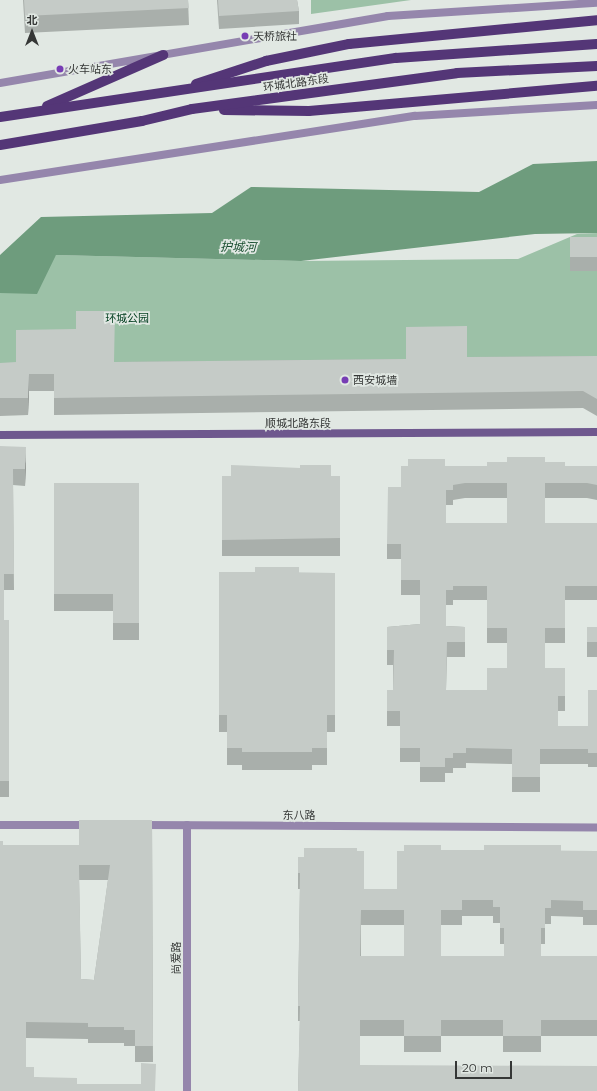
<!DOCTYPE html>
<html>
<head>
<meta charset="utf-8">
<style>
	body { margin:0 }
	#map { position:relative; width:597px; height:1091px; overflow:hidden; background:#e1e8e3; font-family:Montserrat,"Noto Sans SC",sans-serif }
	div>[style] { position:absolute }
	[style*='--x'] { left:calc(var(--x)*1px); top:calc(var(--y)*1px); width:calc(var(--w)*1px); rotate:calc(var(--a)*1deg) }
	.green>* { inset:0; background:#9cc1a7 }
	.water>* { inset:0; background:#6e9c7d }
	.street>* { height:8px; margin:-4px; padding:0 4px; transform-origin:4px; border-radius:4px; background:#9586ac }
	.secondary>* { height:8px; margin:-4px; padding:0 4px; transform-origin:4px; border-radius:4px; background:#6e588e }
	.primary>* { height:10px; margin:-5px; padding:0 5px; transform-origin:5px; border-radius:5px; background:#543677 }
	.wall>* { inset:0; background:#a9afab; transform-origin:0 0 }
	.shaded-wall>* { inset:0; background:#8a8e8b }
	.building>* { inset:0; background:#c5cbc7; transform-origin:0 0 }
	.dots>* { width:11px; height:11px; translate:-50% -50%; box-sizing:border-box; border:2px solid #e1e8e3; border-radius:50% }
	span { translate:-50% -50%; white-space:nowrap; text-align:center; line-height:1.15; -webkit-text-stroke:3.5px #e1e8e3; paint-order:stroke }
	.poi-label { font-size:11px; color:#353736 }
	.left { translate:0 -50%; text-align:left }
	.street-label { font-size:11px; color:#353736 }
	.park-label { font-size:11px; color:#054022 }
	.water-label { font-size:12px; color:#164c2d; font-style:italic }
	.north { position:absolute; left:12px; top:12px; width:40px; height:40px; -webkit-text-stroke:3px #e1e8e3; paint-order:stroke; rotate:0deg; font-size:11px; font-weight:700; line-height:16px; text-align:center; color:#353736 }
	.north::after { content:''; display:block; margin:auto; width:14px; height:18px; background:#353736; clip-path:polygon(50% 0,100% 100%,50% 72%,0 100%) }
	.scale { position:absolute; left:455px; top:1061px; width:57px; height:18px; box-sizing:border-box; border:2px solid #353736; border-top:0; padding-left:5px; font-size:12px; line-height:14px; white-space:nowrap; color:#353736; -webkit-text-stroke:3px #e1e8e3; paint-order:stroke }
</style>
</head>
<body>
<div id="map">
	<div class="green">
		<div style="clip-path:polygon(311px 0,411px 0,311px 14px)"></div>
		<div style="clip-path:polygon(597px 233px,597px 374px,467px 375px,407px 345px,406px 377px,0 380px,0 286px,56px 255px,301px 261px,518px 259px,577px 234px)"></div>
	</div>
	<div class="water">
		<div style="clip-path:polygon(597px 161px,597px 233px,535px 234px,301px 261px,56px 255px,37px 294px,0 293px,0 255px,41px 217px,212px 213px,251px 187px,479px 192px,533px 164px)"></div>
	</div>
	<div class="street">
		<div style="--x:0;--y:83;--w:394;--a:-9.8"></div>
		<div style="--x:388;--y:16;--w:209;--a:-3.6"></div>
		<div style="--x:0;--y:180;--w:420;--a:-8.8"></div>
		<div style="--x:415;--y:116;--w:182;--a:-3.5"></div>
		<div style="--x:0;--y:825;--w:90;--a:0"></div>
		<div style="--x:142;--y:825;--w:455;--a:0.3"></div>
		<div style="--x:187;--y:825;--w:266;--a:90"></div>
	</div>
	<div class="secondary">
		<div style="--x:0;--y:435;--w:597;--a:-0.29"></div>
	</div>
	<div class="primary">
		<div style="--x:196;--y:84;--w:74;--a:-18.2"></div>
		<div style="--x:266;--y:61;--w:85;--a:-11.6"></div>
		<div style="--x:349;--y:44;--w:249;--a:-5.5"></div>
		<div style="--x:47;--y:106;--w:127;--a:-23.7"></div>
		<div style="--x:224;--y:110;--w:85;--a:0.7"></div>
		<div style="--x:309;--y:111;--w:289;--a:-5"></div>
		<div style="--x:0;--y:117;--w:400;--a:-8.5"></div>
		<div style="--x:396;--y:58;--w:201;--a:-4"></div>
		<div style="--x:0;--y:145;--w:144;--a:-9.6"></div>
		<div style="--x:142;--y:121;--w:51;--a:-13.5"></div>
		<div style="--x:192;--y:109;--w:267;--a:-7.7"></div>
		<div style="--x:457;--y:73;--w:140;--a:-2.9"></div>
	</div>
	<div class="wall">
		<div style="clip-path:polygon(23px 0,188px 0,189px 25px,25px 33px)"></div>
		<div style="clip-path:polygon(217px 0,297px 0,299px 11px,299px 24px,219px 29px)"></div>
		<div style="left:570px;top:237px;width:27px;height:34px"></div>
		<div style="clip-path:polygon(597px 356px,597px 416px,583px 408px,54px 415px,54px 391px,29px 391px,28px 415px,0 416px,0 363px,114px 362px,406px 359px,467px 357px)"></div>
		<div style="clip-path:polygon(0 446px,26px 463px,25px 486px,13px 485px,14px 590px,4px 590px,4px 620px,9px 620px,9px 797px,0 797px)"></div>
		<div style="clip-path:polygon(evenodd,545px 462px,565px 466px,597px 466px,597px 500px,587px 498px,545px 498px,545px 523px,597px 523px,597px 600px,565px 600px,565px 643px,545px 643px,545px 668px,565px 668px,565px 711px,558px 711px,558px 726px,588px 726px,597px 690px,597px 767px,588px 767px,588px 764px,540px 764px,540px 792px,512px 792px,512px 764px,466px 763px,466px 768px,453px 768px,453px 773px,445px 773px,445px 782px,420px 782px,420px 762px,400px 762px,400px 726px,387px 726px,387px 690px,393px 690px,393px 665px,387px 665px,387px 627px,420px 624px,420px 595px,401px 595px,401px 559px,387px 559px,387px 544px,401px 487px,445px 466px,487px 466px,545px 462px,465px 498px,507px 498px,507px 523px,446px 523px,446px 505px,453px 505px,453px 500px,465px 498px,545px 462px,453px 600px,487px 600px,487px 643px,507px 643px,507px 668px,487px 690px,446px 690px,447px 657px,465px 657px,465px 627px,446px 626px,446px 605px,453px 605px,453px 600px)"></div>
		<div style="left:222px;top:476px;width:118px;height:80px"></div>
		<div style="clip-path:polygon(54px 483px,139px 483px,139px 640px,113px 640px,113px 611px,54px 611px)"></div>
		<div style="clip-path:polygon(219px 572px,335px 573px,335px 732px,327px 732px,327px 765px,312px 765px,312px 770px,242px 770px,242px 765px,227px 765px,227px 732px,219px 732px)"></div>
		<div style="left:587px;top:627px;width:10px;height:30px"></div>
		<div style="clip-path:polygon(evenodd,152px 820px,153px 1062px,135px 1062px,135px 1046px,124px 1046px,124px 1043px,88px 1043px,88px 1039px,26px 1038px,26px 1067px,34px 1077px,77px 1084px,156px 1091px,0 1091px,3px 845px,79px 845px,152px 820px,79px 880px,108px 880px,94px 980px,81px 979px,79px 880px)"></div>
		<div style="clip-path:polygon(evenodd,441px 850px,597px 851px,597px 925px,583px 925px,583px 917px,551px 916px,551px 924px,545px 924px,545px 944px,541px 944px,541px 956px,597px 956px,597px 1036px,541px 1036px,541px 1052px,503px 1052px,503px 1036px,441px 1036px,441px 1052px,404px 1052px,404px 1036px,360px 1036px,298px 1091px,300px 1021px,298px 1021px,298px 1006px,300px 889px,298px 889px,298px 857px,304px 857px,357px 851px,364px 889px,397px 889px,441px 850px,462px 916px,493px 916px,493px 923px,500px 923px,500px 944px,504px 944px,504px 956px,441px 956px,441px 925px,462px 925px,462px 916px,441px 850px,361px 925px,404px 925px,404px 956px,361px 956px,361px 925px)"></div>
	</div>
	<div class="shaded-wall">
		<div style="clip-path:polygon(29px 374px,29px 391px,28px 415px,28px 398px)"></div>
		<div style="clip-path:polygon(26px 447px,26px 463px,25px 486px,25px 469px)"></div>
	</div>
	<div class="building">
		<div style="clip-path:polygon(24px 0,188px 0,189px 8px,25px 16px)"></div>
		<div style="clip-path:polygon(218px 0,297px 0,299px 11px,219px 16px)"></div>
		<div style="left:570px;top:237px;width:27px;height:20px"></div>
		<div style="clip-path:polygon(76px 311px,115px 311px,114px 362px,406px 359px,406px 327px,467px 326px,467px 357px,597px 356px,597px 399px,583px 391px,54px 398px,54px 374px,29px 374px,28px 398px,0 398px,0 363px,16px 362px,16px 330px,76px 329px)"></div>
		<div style="clip-path:polygon(0 446px,26px 447px,25px 469px,13px 469px,14px 574px,4px 574px,4px 620px,9px 620px,9px 781px,0 781px)"></div>
		<div style="clip-path:polygon(evenodd,507px 457px,545px 457px,545px 462px,565px 462px,565px 466px,597px 466px,597px 485px,587px 483px,545px 483px,545px 523px,597px 523px,597px 586px,565px 586px,565px 628px,545px 628px,545px 668px,565px 668px,565px 696px,558px 696px,558px 726px,588px 726px,588px 690px,597px 690px,597px 753px,588px 753px,588px 749px,540px 749px,540px 777px,512px 777px,512px 749px,466px 748px,466px 753px,453px 753px,453px 758px,445px 758px,445px 767px,420px 767px,420px 748px,400px 748px,400px 711px,387px 711px,387px 690px,393px 690px,394px 650px,387px 650px,387px 627px,420px 624px,420px 580px,401px 580px,401px 544px,387px 544px,388px 487px,401px 487px,401px 466px,408px 466px,408px 459px,445px 459px,445px 466px,487px 466px,487px 462px,507px 462px,507px 457px,465px 483px,507px 483px,507px 523px,446px 523px,446px 490px,453px 490px,453px 485px,465px 483px,507px 457px,453px 586px,487px 586px,487px 628px,507px 628px,507px 668px,487px 668px,487px 690px,446px 690px,447px 642px,465px 642px,465px 627px,446px 626px,446px 590px,453px 590px,453px 586px)"></div>
		<div style="clip-path:polygon(231px 465px,300px 468px,300px 465px,331px 465px,331px 476px,340px 476px,340px 538px,222px 540px,222px 476px,231px 476px)"></div>
		<div style="clip-path:polygon(54px 483px,139px 483px,139px 623px,113px 623px,113px 594px,54px 594px)"></div>
		<div style="clip-path:polygon(255px 567px,299px 567px,299px 573px,335px 573px,335px 715px,327px 715px,327px 748px,312px 748px,312px 752px,242px 752px,242px 748px,227px 748px,227px 715px,219px 715px,219px 572px,255px 572px)"></div>
		<div style="left:587px;top:627px;width:10px;height:15px"></div>
		<div style="clip-path:polygon(evenodd,79px 820px,152px 820px,153px 1046px,135px 1046px,135px 1030px,124px 1030px,124px 1027px,88px 1027px,88px 1023px,26px 1022px,26px 1067px,34px 1067px,34px 1077px,77px 1078px,77px 1084px,141px 1084px,141px 1063px,156px 1064px,155px 1091px,0 1091px,0 841px,3px 841px,3px 845px,79px 845px,79px 820px,79px 865px,110px 865px,94px 980px,81px 979px,79px 865px)"></div>
		<div style="clip-path:polygon(evenodd,404px 845px,441px 845px,441px 850px,484px 850px,484px 845px,561px 845px,561px 851px,597px 851px,597px 910px,583px 910px,583px 901px,551px 900px,551px 908px,545px 908px,545px 928px,541px 928px,541px 956px,597px 956px,597px 1020px,541px 1020px,541px 1036px,503px 1036px,503px 1020px,441px 1020px,441px 1036px,404px 1036px,404px 1020px,360px 1020px,360px 1065px,597px 1066px,597px 1091px,298px 1091px,300px 1006px,298px 1006px,300px 873px,298px 873px,298px 857px,304px 857px,304px 848px,357px 848px,357px 851px,364px 851px,364px 889px,397px 889px,397px 851px,404px 851px,404px 845px,462px 900px,493px 900px,493px 907px,500px 907px,500px 928px,504px 928px,504px 956px,441px 956px,441px 910px,462px 910px,462px 900px,404px 845px,361px 910px,404px 910px,404px 956px,360px 956px,361px 910px)"></div>
	</div>
	<div class="dots">
		<div style="left:245px;top:36px;background:#773db4"></div>
		<div style="left:60px;top:69px;background:#773db4"></div>
		<div style="left:345px;top:380px;background:#773db4"></div>
	</div>
	<div class="poi-label">
		<span class="left" style="left:253px;top:36px">天桥旅社</span>
		<span class="left" style="left:68px;top:69px">火车站东</span>
		<span class="left" style="left:353px;top:380px">西安城墙</span>
	</div>
	<div class="street-label">
		<span style="left:296px;top:83px;rotate:-8deg">环城北路东段</span>
		<span style="left:298px;top:423px">顺城北路东段</span>
		<span style="left:299px;top:815px">东八路</span>
		<span style="left:176px;top:958px;rotate:-90deg">尚爱路</span>
	</div>
	<div class="park-label">
		<span style="left:127px;top:318px">环城公园</span>
	</div>
	<div class="water-label">
		<span style="left:238px;top:247px;rotate:1deg">护城河</span>
	</div>
	<div class="north">北</div>
	<div class="scale">20 m</div>
</div>
</body>
</html>
